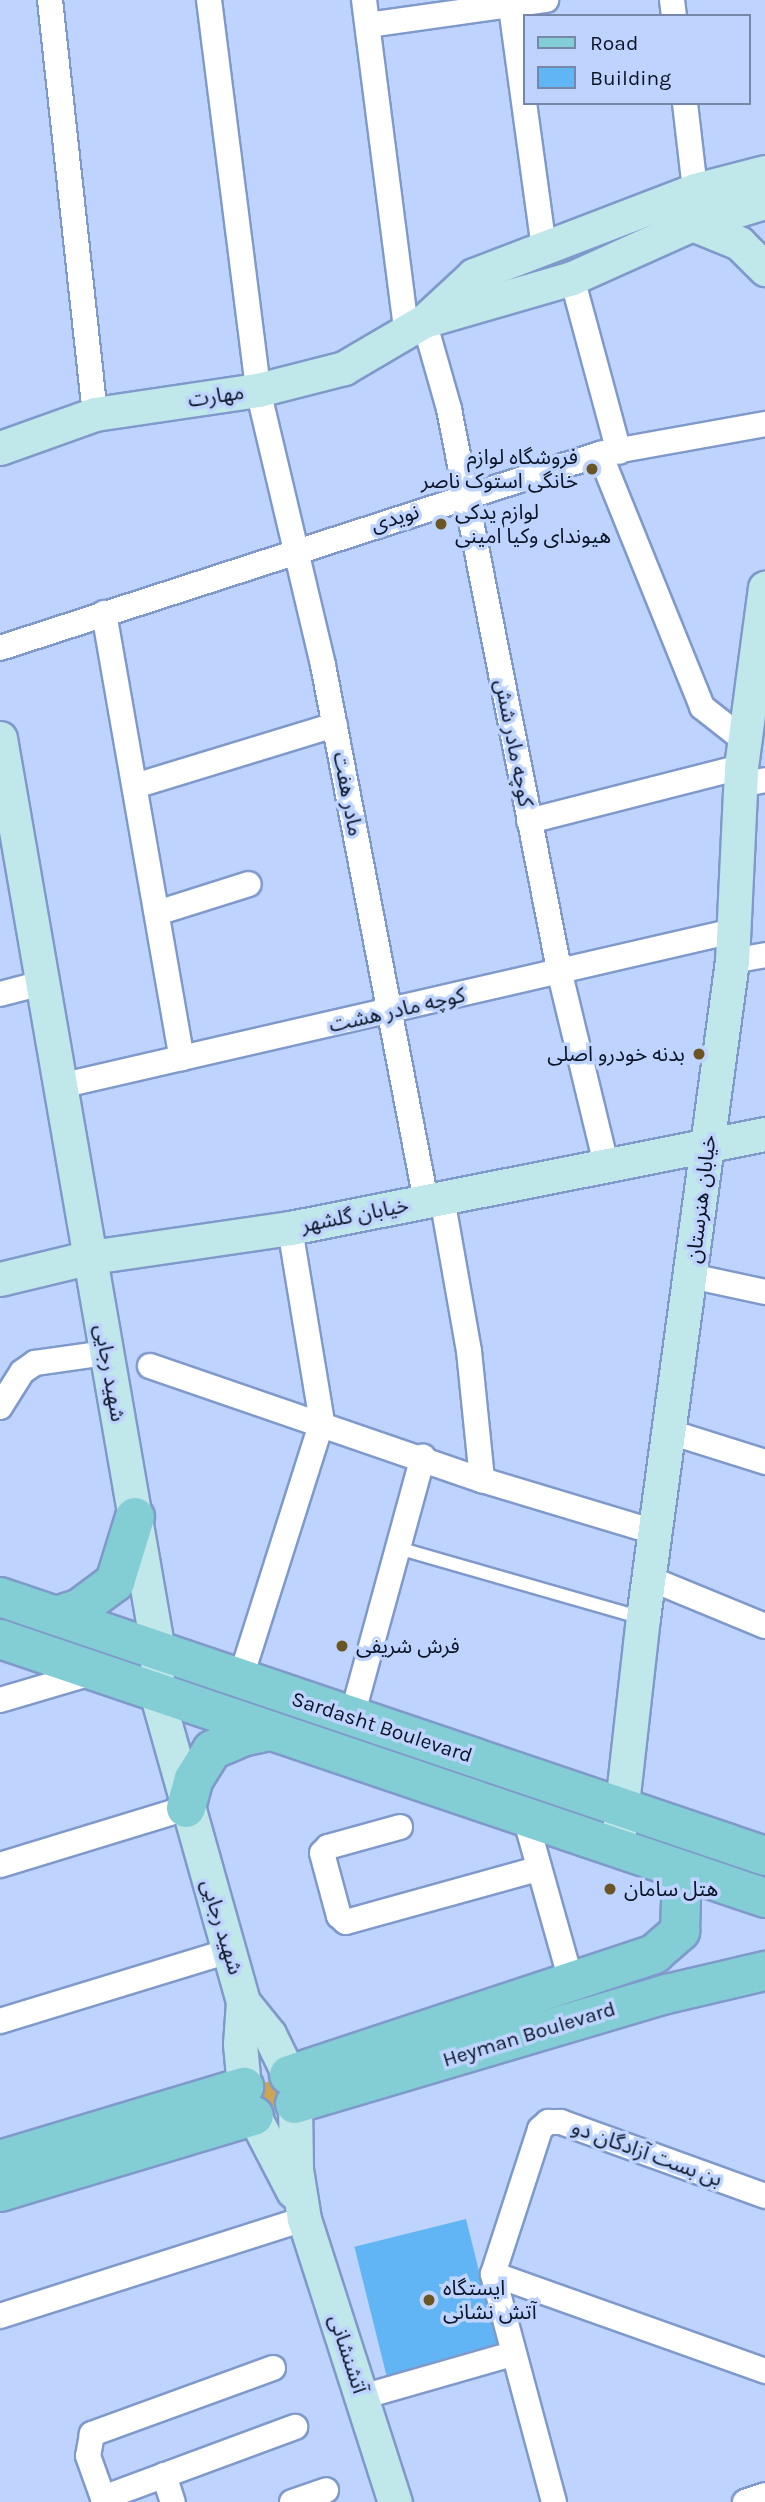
<!DOCTYPE html>
<html>
<head>
<meta charset="utf-8">
<style>
	body { margin:0 }
	#map { position:relative; width:765px; height:2502px; overflow:hidden; background:#bed4ff; font-family:Karla,"Noto Sans Arabic",sans-serif }
	div>[style] { position:absolute }
	[style*='--x'] { left:calc(var(--x)*1px); top:calc(var(--y)*1px); width:calc(var(--w)*1px); rotate:calc(var(--a)*1deg) }
	.green>* { inset:0; background:#cea552 }
	.building>* { inset:0; background:#62b5f4; transform-origin:0 0 }
	.roads { filter:drop-shadow(2px 0 #7f99cb) drop-shadow(-2px 0 #7f99cb) drop-shadow(0 2px #7f99cb) drop-shadow(0 -2px #7f99cb) }
	.lane>* { height:12px; margin:-6px; padding:0 6px; transform-origin:6px; border-radius:6px; background:#fff }
	.street>* { height:24px; margin:-12px; padding:0 12px; transform-origin:12px; border-radius:12px; background:#fff }
	.secondary>* { height:33px; margin:-16.5px; padding:0 16.5px; transform-origin:16.5px; border-radius:16.5px; background:#c0e7ea }
	.primary>* { height:38px; margin:-19px; padding:0 19px; transform-origin:19px; border-radius:19px; background:#82ced4 }
	.dots>* { width:19px; height:19px; translate:-50% -50%; box-sizing:border-box; border:4px solid #bed4ff; border-radius:50% }
	span { translate:-50% -50%; white-space:nowrap; text-align:center; line-height:1.15; -webkit-text-stroke:7px #bed4ff; paint-order:stroke }
	.street-label { font-size:21px; color:#0b1426 }
	.poi-label { font-size:21px; color:#0b1426 }
	.right { translate:-100% -50%; text-align:right }
	.left { translate:0 -50%; text-align:left }
	.legend { position:absolute; left:523px; top:14px; width:228px; height:91px; box-sizing:border-box; background:#bed4ff; border:2px solid #7687a8; margin:0; padding:9px 12px; list-style:none; font-size:21px; color:#0b1426 }
	.legend li { display:flex; align-items:center; gap:14px; height:35px }
	.legend b { width:35px; border:2px solid #7687a8 }
</style>
</head>
<body>
<div id="map">
	<div class="green">
		<div style="clip-path:polygon(278px 2080px,285px 2084px,279px 2105px,262px 2109px,252px 2091px,261px 2083px)"></div>
	</div>
	<div class="building">
		<div style="left:466px;top:2219px;width:134px;height:115px;rotate:76deg"></div>
	</div>
	<div class="roads">
		<div class="lane">
			<div style="--x:398;--y:1548;--w:254;--a:16"></div>
		</div>
		<div class="street">
			<div style="--x:50;--y:0;--w:416;--a:83.8"></div>
			<div style="--x:209;--y:0;--w:393;--a:82.8"></div>
			<div style="--x:258;--y:390;--w:283;--a:76.7"></div>
			<div style="--x:323;--y:665;--w:546;--a:79.12"></div>
			<div style="--x:364;--y:0;--w:333;--a:82.7"></div>
			<div style="--x:510;--y:0;--w:249;--a:82.2"></div>
			<div style="--x:672;--y:0;--w:16;--a:83"></div>
			<div style="--x:368;--y:25;--w:180;--a:-8"></div>
			<div style="--x:685;--y:103;--w:88;--a:83.4"></div>
			<div style="--x:572;--y:278;--w:180;--a:74.9"></div>
			<div style="--x:424;--y:321;--w:91;--a:74.1"></div>
			<div style="--x:449;--y:409;--w:576;--a:78.89"></div>
			<div style="--x:560;--y:974;--w:195;--a:76.4"></div>
			<div style="--x:604;--y:453;--w:164;--a:-10.2"></div>
			<div style="--x:104;--y:613;--w:452;--a:80.1"></div>
			<div style="--x:0;--y:648;--w:631;--a:-17.92"></div>
			<div style="--x:600;--y:454;--w:273;--a:68"></div>
			<div style="--x:702;--y:707;--w:53;--a:38.2"></div>
			<div style="--x:740;--y:785;--w:25;--a:-11"></div>
			<div style="--x:135;--y:786;--w:209;--a:-17"></div>
			<div style="--x:529;--y:821;--w:219;--a:-14.3"></div>
			<div style="--x:157;--y:913;--w:96;--a:-17.5"></div>
			<div style="--x:732;--y:961;--w:34;--a:-10"></div>
			<div style="--x:0;--y:994;--w:43;--a:-14.7"></div>
			<div style="--x:60;--y:1086;--w:691;--a:-12.97"></div>
			<div style="--x:442;--y:1198;--w:155;--a:80"></div>
			<div style="--x:469;--y:1351;--w:130;--a:84.2"></div>
			<div style="--x:691;--y:1276;--w:76;--a:12.2"></div>
			<div style="--x:150;--y:1366;--w:351;--a:19"></div>
			<div style="--x:482;--y:1480;--w:183;--a:16.8"></div>
			<div style="--x:0;--y:1407;--w:41;--a:-57.8"></div>
			<div style="--x:22;--y:1372;--w:16;--a:-35"></div>
			<div style="--x:35;--y:1363;--w:72;--a:-8"></div>
			<div style="--x:670;--y:1432;--w:100;--a:17.5"></div>
			<div style="--x:651;--y:1579;--w:123;--a:22.4"></div>
			<div style="--x:240;--y:1680;--w:271;--a:-72.4"></div>
			<div style="--x:322;--y:1422;--w:197;--a:-99.4"></div>
			<div style="--x:0;--y:1700;--w:99;--a:-16.4"></div>
			<div style="--x:352;--y:1716;--w:269;--a:-74.7"></div>
			<div style="--x:525;--y:1817;--w:170;--a:74.3"></div>
			<div style="--x:400;--y:1827;--w:75;--a:164.5"></div>
			<div style="--x:328;--y:1847;--w:8;--a:135"></div>
			<div style="--x:322;--y:1853;--w:65;--a:74.9"></div>
			<div style="--x:339;--y:1916;--w:9;--a:41"></div>
			<div style="--x:346;--y:1922;--w:198;--a:-15.5"></div>
			<div style="--x:0;--y:1865;--w:195;--a:-17"></div>
			<div style="--x:0;--y:2021;--w:239;--a:-17"></div>
			<div style="--x:493;--y:2274;--w:289;--a:19.6"></div>
			<div style="--x:0;--y:2316;--w:319;--a:-17.7"></div>
			<div style="--x:273;--y:2368;--w:193;--a:160"></div>
			<div style="--x:92;--y:2434;--w:22;--a:100"></div>
			<div style="--x:88;--y:2456;--w:45;--a:70.3"></div>
			<div style="--x:103;--y:2498;--w:205;--a:-20.3"></div>
			<div style="--x:362;--y:2397;--w:156;--a:-16"></div>
			<div style="--x:164;--y:2475;--w:28;--a:72"></div>
			<div style="--x:292;--y:2502;--w:36;--a:-19"></div>
			<div style="--x:554;--y:2502;--w:236;--a:-105"></div>
			<div style="--x:493;--y:2274;--w:152;--a:-72"></div>
			<div style="--x:540;--y:2129;--w:11;--a:-41"></div>
			<div style="--x:548;--y:2122;--w:13;--a:0"></div>
			<div style="--x:561;--y:2122;--w:217;--a:19.9"></div>
			<div style="--x:745;--y:2502;--w:21;--a:-19"></div>
		</div>
		<div class="secondary">
			<div style="--x:765;--y:172;--w:72;--a:165.6"></div>
			<div style="--x:695;--y:190;--w:237;--a:159"></div>
			<div style="--x:474;--y:275;--w:68;--a:137.4"></div>
			<div style="--x:424;--y:321;--w:154;--a:-16.2"></div>
			<div style="--x:572;--y:278;--w:132;--a:-24.2"></div>
			<div style="--x:692;--y:224;--w:76;--a:-16.8"></div>
			<div style="--x:692;--y:224;--w:51;--a:22"></div>
			<div style="--x:739;--y:243;--w:37;--a:45"></div>
			<div style="--x:0;--y:448;--w:101;--a:-19.7"></div>
			<div style="--x:95;--y:414;--w:165;--a:-8.4"></div>
			<div style="--x:258;--y:390;--w:89;--a:-14.3"></div>
			<div style="--x:344;--y:368;--w:93;--a:-30.4"></div>
			<div style="--x:0;--y:738;--w:927;--a:80.18"></div>
			<div style="--x:158;--y:1651;--w:41;--a:92.8"></div>
			<div style="--x:156;--y:1692;--w:322;--a:74.3"></div>
			<div style="--x:243;--y:2002;--w:42;--a:94.1"></div>
			<div style="--x:240;--y:2044;--w:43;--a:84.7"></div>
			<div style="--x:0;--y:1279;--w:94;--a:-13.6"></div>
			<div style="--x:91;--y:1257;--w:201;--a:-8.3"></div>
			<div style="--x:290;--y:1228;--w:484;--a:-11.2"></div>
			<div style="--x:619;--y:1831;--w:214;--a:-83.6"></div>
			<div style="--x:643;--y:1618;--w:663;--a:-82.29"></div>
			<div style="--x:732;--y:961;--w:194;--a:-87.3"></div>
			<div style="--x:741;--y:767;--w:181;--a:-82.4"></div>
			<div style="--x:243;--y:2002;--w:41;--a:50.9"></div>
			<div style="--x:269;--y:2034;--w:46;--a:64"></div>
			<div style="--x:295;--y:2104;--w:65;--a:89.1"></div>
			<div style="--x:296;--y:2169;--w:51;--a:80.9"></div>
			<div style="--x:304;--y:2219;--w:297;--a:72.2"></div>
			<div style="--x:254;--y:2116;--w:85;--a:62.5"></div>
		</div>
		<div class="primary">
			<div style="--x:0;--y:1597;--w:808;--a:18.7"></div>
			<div style="--x:56;--y:1616;--w:25;--a:-18"></div>
			<div style="--x:80;--y:1608;--w:44;--a:-36.6"></div>
			<div style="--x:115;--y:1582;--w:68;--a:-72.9"></div>
			<div style="--x:0;--y:1639;--w:808;--a:18.7"></div>
			<div style="--x:186;--y:1808;--w:30;--a:-75"></div>
			<div style="--x:194;--y:1779;--w:34;--a:-58"></div>
			<div style="--x:212;--y:1750;--w:33;--a:-23"></div>
			<div style="--x:242;--y:1737;--w:30;--a:-12"></div>
			<div style="--x:289;--y:2075;--w:385;--a:-18.3"></div>
			<div style="--x:654;--y:1954;--w:35;--a:-41"></div>
			<div style="--x:680;--y:1931;--w:61;--a:-88.1"></div>
			<div style="--x:295;--y:2104;--w:388;--a:-16.5"></div>
			<div style="--x:667;--y:1994;--w:101;--a:-13.2"></div>
			<div style="--x:0;--y:2160;--w:255;--a:-16.7"></div>
			<div style="--x:0;--y:2192;--w:265;--a:-16.7"></div>
		</div>
	</div>
	<div class="dots">
		<div style="left:592px;top:469px;background:#6c5525"></div>
		<div style="left:441px;top:524px;background:#6c5525"></div>
		<div style="left:699px;top:1054px;background:#6c5525"></div>
		<div style="left:342px;top:1646px;background:#6c5525"></div>
		<div style="left:610px;top:1889px;background:#6c5525"></div>
		<div style="left:429px;top:2300px;background:#6c5525"></div>
	</div>
	<div class="street-label">
		<span style="left:216px;top:396px;rotate:-9deg">مهارت</span>
		<span style="left:395px;top:518px;rotate:-17deg">نویدی</span>
		<span style="left:514px;top:743px;rotate:79deg">کوچه مادر شش</span>
		<span style="left:348px;top:794px;rotate:79deg">مادر هفت</span>
		<span style="left:397px;top:1010px;rotate:-13deg">کوچه مادر هشت</span>
		<span style="left:701px;top:1199px;rotate:-83deg">خیابان هنرستان</span>
		<span style="left:355px;top:1215px;rotate:-11deg">خیابان گلشهر</span>
		<span style="left:110px;top:1373px;rotate:80deg">شهید رجایی</span>
		<span style="left:382px;top:1727px;rotate:18deg">Sardasht Boulevard</span>
		<span style="left:222px;top:1927px;rotate:73deg">شهید رجایی</span>
		<span style="left:529px;top:2034px;rotate:-17deg">Heyman Boulevard</span>
		<span style="left:647px;top:2153px;rotate:20deg">بن بست آزادگان دو</span>
		<span style="left:348px;top:2354px;rotate:72deg">آتشنشانی</span>
	</div>
	<div class="poi-label">
		<span class="right" style="left:578px;top:469px">فروشگاه لوازم<br>خانگى استوک ناصر</span>
		<span class="left" style="left:455px;top:524px">لوازم یدکى<br>هیونداى وکیا امینى</span>
		<span class="right" style="left:685px;top:1054px">بدنه خودرو اصلی</span>
		<span class="left" style="left:356px;top:1646px">فرش شریفی</span>
		<span class="left" style="left:624px;top:1889px">هتل سامان</span>
		<span class="left" style="left:443px;top:2300px">ایستگاه<br>آتش نشانی</span>
	</div>
	<ul class="legend">
	<li><b style="height:9px;background:#82ced4"></b>Road</li>
	<li><b style="height:19px;background:#62b5f4"></b>Building</li>
	</ul>
</div>
</body>
</html>
